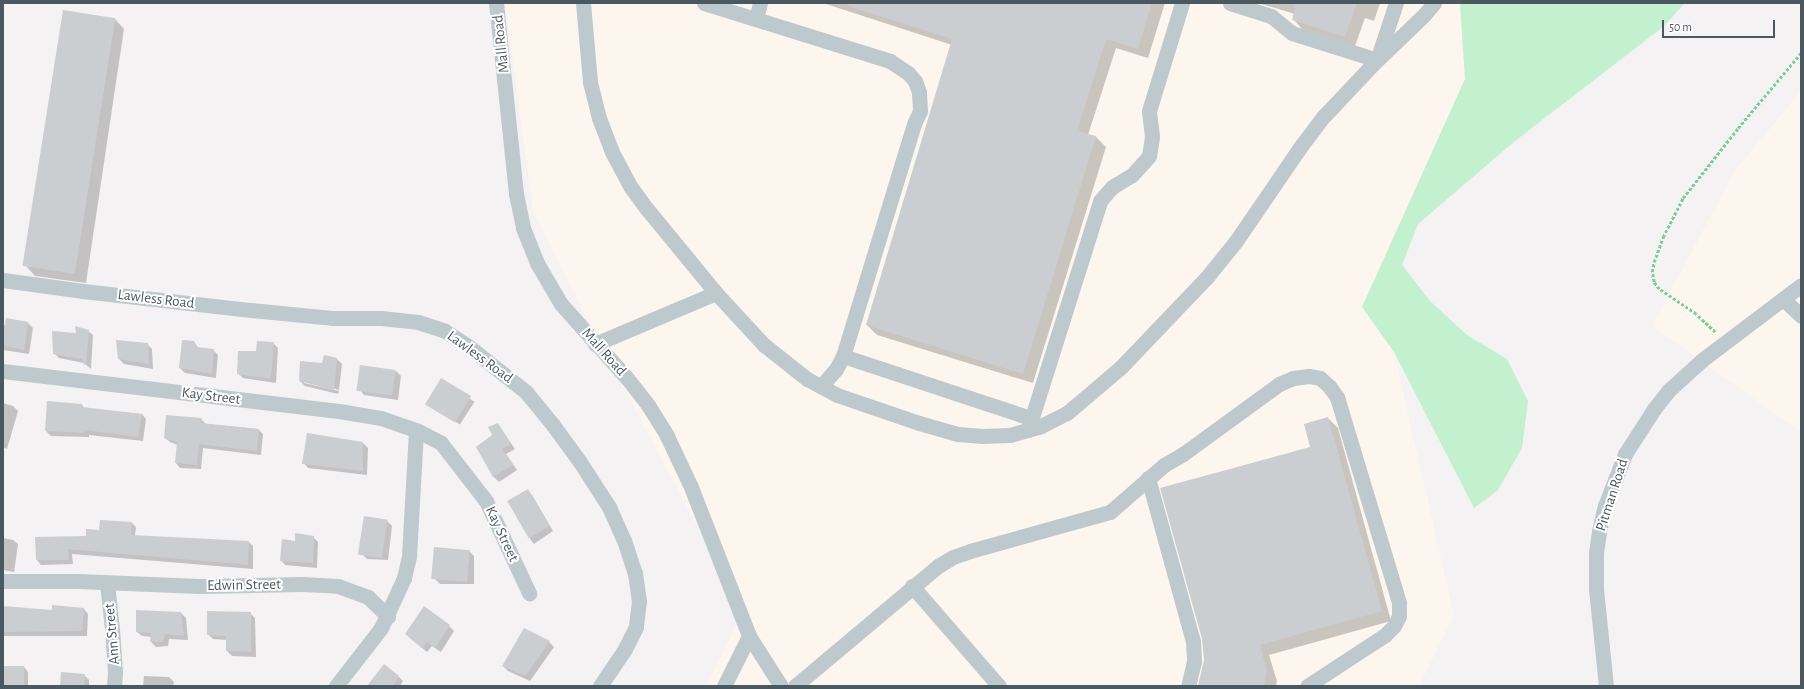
<!DOCTYPE html>
<html>
<head>
<meta charset="utf-8">
<style>
	body { margin:0 }
	#map { position:relative; width:1804px; height:689px; overflow:hidden; background:#f4f2f3; font-family:"Alegreya Sans",sans-serif }
	div>[style] { position:absolute }
	[style*='--x'] { left:calc(var(--x)*1px); top:calc(var(--y)*1px); width:calc(var(--w)*1px); rotate:calc(var(--a)*1deg) }
	.commercial>* { inset:0; background:#fdf6ee }
	.green>* { inset:0; background:#c3f0ce }
	.shadow>* { inset:0; background:#0003; transform-origin:0 0 }
	.building>* { inset:0; background:#caced1; transform-origin:0 0 }
	.path>* { height:2.5px; margin-top:-1.25px; transform-origin:0; background:repeating-linear-gradient(90deg,#7bce99 0 3px,transparent 0 5px) }
	.minor>* { height:15px; margin:-7.5px; padding:0 7.5px; transform-origin:7.5px; border-radius:7.5px; background:#bec9ce }
	span { translate:-50% -50%; white-space:nowrap; text-align:center; line-height:1.15; -webkit-text-stroke:4px #fff; paint-order:stroke }
	.street-label { font-size:15px; color:#4a5960 }
	.frame { position:absolute; inset:0; border:4px solid #4a5960; pointer-events:none }
	.scale { position:absolute; left:1662px; top:20px; width:113px; height:18px; box-sizing:border-box; border:2px solid #4a5960; border-top:0; padding-left:5px; font-size:12px; line-height:14px; white-space:nowrap; color:#4a5960; -webkit-text-stroke:3px #fff; paint-order:stroke }
</style>
</head>
<body>
<div id="map">
	<div class="commercial">
		<div style="clip-path:polygon(505px 3px,1460px 3px,1465px 79px,1362px 307px,1394px 352px,1454px 615px,1419px 686px,706px 686px,743px 612px,583px 311px,533px 210px)"></div>
		<div style="clip-path:polygon(1801px 91px,1801px 432px,1652px 326px,1736px 169px)"></div>
	</div>
	<div class="green">
		<div style="clip-path:polygon(1460px 3px,1685px 3px,1663px 27px,1515px 141px,1418px 224px,1402px 265px,1430px 301px,1467px 335px,1507px 359px,1528px 401px,1522px 448px,1498px 490px,1474px 508px,1394px 352px,1362px 307px,1465px 79px)"></div>
	</div>
	<div class="shadow">
		<div style="clip-path:polygon(823px 3px,1165px 3px,1148px 58px,1116px 48px,1088px 135px,1096px 137px,1106px 147px,1033px 383px,877px 335px,867px 325px,952px 45px)"></div>
		<div style="clip-path:polygon(1258px 3px,1380px 3px,1374px 21px,1365px 18px,1355px 46px,1303px 30px,1294px 20px,1295px 14px)"></div>
		<div style="clip-path:polygon(115px 19px,124px 29px,86px 283px,35px 276px,26px 266px)"></div>
		<div style="clip-path:polygon(7px 319px,28px 323px,33px 328px,29px 354px,3px 350px,3px 326px,6px 326px)"></div>
		<div style="clip-path:polygon(88px 331px,93px 335px,91px 369px,84px 363px,59px 358px,54px 353px,77px 334px)"></div>
		<div style="clip-path:polygon(194px 342px,199px 349px,213px 350px,218px 355px,216px 378px,185px 373px,180px 368px)"></div>
		<div style="clip-path:polygon(273px 343px,278px 348px,276px 383px,243px 378px,238px 373px,257px 352px)"></div>
		<div style="clip-path:polygon(147px 344px,152px 349px,153px 369px,124px 364px,119px 359px)"></div>
		<div style="clip-path:polygon(337px 359px,342px 364px,339px 390px,304px 381px,304px 383px,339px 391px,338px 394px,305px 386px,300px 381px,323px 364px)"></div>
		<div style="clip-path:polygon(396px 371px,401px 376px,398px 400px,364px 395px,360px 390px)"></div>
		<div style="left:441px;top:380px;width:40px;height:27px;rotate:33deg"></div>
		<div style="clip-path:polygon(3px 403px,13px 406px,18px 411px,7px 449px,3px 447px)"></div>
		<div style="clip-path:polygon(82px 405px,85px 409px,142px 414px,146px 419px,143px 441px,89px 435px,89px 437px,51px 436px,46px 431px)"></div>
		<div style="clip-path:polygon(1328px 418px,1338px 428px,1391px 621px,1269px 655px,1277px 681px,1276px 686px,1199px 686px,1312px 448px)"></div>
		<div style="clip-path:polygon(201px 419px,206px 424px,258px 429px,263px 434px,261px 455px,203px 448px,201px 469px,180px 468px,176px 463px,178px 445px,170px 442px,165px 438px)"></div>
		<div style="clip-path:polygon(498px 424px,515px 449px,506px 454px,517px 470px,499px 482px,494px 477px,478px 447px,493px 435px)"></div>
		<div style="clip-path:polygon(363px 443px,368px 448px,367px 475px,308px 468px,304px 463px)"></div>
		<div style="clip-path:polygon(528px 491px,532px 495px,553px 531px,534px 544px,530px 539px)"></div>
		<div style="clip-path:polygon(387px 521px,392px 526px,388px 560px,367px 559px,362px 554px)"></div>
		<div style="clip-path:polygon(131px 522px,136px 527px,135px 536px,249px 542px,253px 546px,253px 569px,72px 554px,73px 564px,41px 565px,37px 560px,87px 536px)"></div>
		<div style="clip-path:polygon(313px 537px,318px 542px,317px 568px,285px 565px,281px 560px,295px 542px)"></div>
		<div style="clip-path:polygon(3px 538px,13px 540px,18px 544px,14px 572px,3px 570px)"></div>
		<div style="clip-path:polygon(469px 551px,474px 556px,474px 584px,440px 584px,435px 579px)"></div>
		<div style="clip-path:polygon(3px 607px,53px 611px,84px 609px,88px 614px,87px 636px,3px 636px)"></div>
		<div style="clip-path:polygon(181px 613px,186px 618px,188px 640px,169px 639px,168px 646px,156px 647px,151px 642px,152px 637px,142px 636px,137px 632px)"></div>
		<div style="clip-path:polygon(250px 613px,255px 618px,256px 657px,232px 656px,227px 651px,227px 640px,213px 639px,208px 634px)"></div>
		<div style="clip-path:polygon(449px 626px,454px 631px,441px 652px,432px 646px,427px 652px,411px 639px)"></div>
		<div style="clip-path:polygon(524px 629px,549px 642px,554px 647px,530px 681px,508px 671px,503px 666px)"></div>
		<div style="clip-path:polygon(3px 667px,24px 667px,28px 672px,28px 686px,3px 686px)"></div>
		<div style="clip-path:polygon(84px 675px,89px 680px,89px 686px,61px 686px)"></div>
		<div style="clip-path:polygon(144px 676px,169px 677px,174px 682px,173px 686px,143px 686px)"></div>
		<div style="clip-path:polygon(399px 677px,403px 681px,400px 686px,368px 686px)"></div>
	</div>
	<div class="building">
		<div style="clip-path:polygon(848px 3px,1152px 3px,1138px 49px,1106px 39px,1077px 131px,1096px 136px,1023px 374px,866px 325px,952px 39px,848px 6px)"></div>
		<div style="clip-path:polygon(1296px 3px,1357px 3px,1345px 37px,1292px 20px)"></div>
		<div style="left:63px;top:10px;width:53px;height:259px;rotate:9deg"></div>
		<div style="clip-path:polygon(6px 318px,28px 322px,24px 350px,3px 346px,3px 325px,5px 325px)"></div>
		<div style="clip-path:polygon(75px 326px,89px 330px,86px 364px,84px 365px,82px 359px,53px 354px,52px 331px,76px 333px)"></div>
		<div style="clip-path:polygon(116px 340px,148px 343px,149px 364px,118px 359px)"></div>
		<div style="clip-path:polygon(182px 340px,194px 341px,196px 347px,214px 349px,212px 374px,179px 368px)"></div>
		<div style="clip-path:polygon(257px 341px,274px 342px,271px 379px,237px 374px,238px 351px,256px 351px)"></div>
		<div style="clip-path:polygon(324px 355px,337px 358px,334px 390px,299px 381px,300px 361px,322px 363px)"></div>
		<div style="left:360px;top:365px;width:36px;height:26px;rotate:8deg"></div>
		<div style="left:441px;top:378px;width:35px;height:31px;rotate:31deg"></div>
		<div style="clip-path:polygon(47px 401px,82px 404px,82px 407px,142px 414px,138px 437px,85px 430px,84px 433px,45px 431px)"></div>
		<div style="clip-path:polygon(166px 415px,202px 418px,201px 423px,259px 429px,257px 451px,199px 444px,197px 465px,175px 463px,177px 442px,164px 438px)"></div>
		<div style="clip-path:polygon(1328px 417px,1382px 611px,1260px 645px,1267px 671px,1264px 686px,1198px 686px,1204px 660px,1202px 639px,1160px 488px,1310px 447px,1304px 424px)"></div>
		<div style="clip-path:polygon(498px 423px,511px 444px,502px 449px,513px 465px,493px 477px,476px 447px,492px 435px,488px 427px)"></div>
		<div style="clip-path:polygon(307px 433px,363px 442px,363px 471px,302px 464px)"></div>
		<div style="left:528px;top:489px;width:43px;height:24px;rotate:60deg"></div>
		<div style="left:364px;top:516px;width:24px;height:39px;rotate:9deg"></div>
		<div style="clip-path:polygon(100px 520px,132px 522px,131px 535px,249px 541px,248px 565px,68px 549px,69px 560px,36px 560px,35px 537px,86px 536px,86px 529px,99px 530px)"></div>
		<div style="clip-path:polygon(295px 533px,314px 536px,313px 563px,280px 561px,282px 539px,295px 541px)"></div>
		<div style="left:434px;top:547px;width:36px;height:32px;rotate:5deg"></div>
		<div style="clip-path:polygon(52px 605px,84px 608px,82px 631px,3px 632px,3px 606px,52px 610px)"></div>
		<div style="clip-path:polygon(424px 606px,450px 625px,435px 648px,427px 642px,422px 648px,405px 634px)"></div>
		<div style="clip-path:polygon(136px 610px,181px 612px,184px 636px,165px 634px,163px 642px,150px 642px,151px 633px,136px 632px)"></div>
		<div style="clip-path:polygon(207px 611px,251px 612px,251px 652px,226px 651px,226px 636px,207px 635px)"></div>
		<div style="clip-path:polygon(524px 628px,550px 641px,525px 676px,502px 666px)"></div>
		<div style="clip-path:polygon(384px 664px,399px 676px,393px 686px,367px 686px)"></div>
		<div style="left:3px;top:666px;width:21px;height:20px"></div>
		<div style="clip-path:polygon(61px 672px,85px 674px,84px 686px,60px 686px)"></div>
	</div>
	<div class="path">
		<div style="--x:1715;--y:332;--w:26;--a:-137"></div>
		<div style="--x:1696;--y:314;--w:45;--a:-146"></div>
		<div style="--x:1659;--y:289;--w:9;--a:-126"></div>
		<div style="--x:1654;--y:282;--w:10;--a:-101"></div>
		<div style="--x:1652;--y:272;--w:10;--a:-79"></div>
		<div style="--x:1654;--y:262;--w:27;--a:-70"></div>
		<div style="--x:1663;--y:237;--w:44;--a:-62.9"></div>
		<div style="--x:1683;--y:198;--w:89;--a:-51.8"></div>
		<div style="--x:1738;--y:128;--w:98;--a:-50"></div>
	</div>
	<div class="minor">
		<div style="--x:496;--y:3;--w:192;--a:84"></div>
		<div style="--x:516;--y:194;--w:35;--a:78"></div>
		<div style="--x:523;--y:228;--w:38;--a:68"></div>
		<div style="--x:537;--y:263;--w:48;--a:59.7"></div>
		<div style="--x:561;--y:304;--w:99;--a:48.3"></div>
		<div style="--x:627;--y:378;--w:34;--a:52"></div>
		<div style="--x:648;--y:405;--w:36;--a:58"></div>
		<div style="--x:667;--y:436;--w:56;--a:64.8"></div>
		<div style="--x:691;--y:487;--w:160;--a:68.7"></div>
		<div style="--x:749;--y:636;--w:59;--a:57.4"></div>
		<div style="--x:583;--y:3;--w:79;--a:84.9"></div>
		<div style="--x:590;--y:82;--w:37;--a:76"></div>
		<div style="--x:599;--y:118;--w:36;--a:69"></div>
		<div style="--x:612;--y:152;--w:38;--a:62"></div>
		<div style="--x:630;--y:186;--w:29;--a:54"></div>
		<div style="--x:647;--y:209;--w:109;--a:50.6"></div>
		<div style="--x:716;--y:293;--w:71;--a:47.3"></div>
		<div style="--x:764;--y:345;--w:55;--a:38.3"></div>
		<div style="--x:807;--y:379;--w:34;--a:28"></div>
		<div style="--x:837;--y:395;--w:87;--a:18.9"></div>
		<div style="--x:919;--y:423;--w:41;--a:15.8"></div>
		<div style="--x:958;--y:434;--w:24;--a:5"></div>
		<div style="--x:982;--y:436;--w:28;--a:-2"></div>
		<div style="--x:1010;--y:435;--w:32;--a:-16"></div>
		<div style="--x:1041;--y:426;--w:29;--a:-27"></div>
		<div style="--x:1067;--y:413;--w:71;--a:-40.4"></div>
		<div style="--x:1121;--y:367;--w:124;--a:-46.3"></div>
		<div style="--x:1207;--y:277;--w:46;--a:-51.1"></div>
		<div style="--x:1236;--y:241;--w:115;--a:-55.6"></div>
		<div style="--x:1301;--y:146;--w:38;--a:-53"></div>
		<div style="--x:1324;--y:116;--w:71;--a:-46.7"></div>
		<div style="--x:1373;--y:64;--w:71;--a:-43.9"></div>
		<div style="--x:1424;--y:15;--w:16;--a:-50"></div>
		<div style="--x:704;--y:3;--w:195;--a:17.3"></div>
		<div style="--x:890;--y:61;--w:22;--a:34"></div>
		<div style="--x:908;--y:73;--w:11;--a:49"></div>
		<div style="--x:915;--y:81;--w:12;--a:70"></div>
		<div style="--x:919;--y:92;--w:19;--a:87"></div>
		<div style="--x:920;--y:111;--w:14;--a:115"></div>
		<div style="--x:914;--y:124;--w:243;--a:107"></div>
		<div style="--x:843;--y:356;--w:15;--a:118"></div>
		<div style="--x:836;--y:369;--w:23;--a:131"></div>
		<div style="--x:1230;--y:3;--w:43;--a:17.6"></div>
		<div style="--x:1271;--y:16;--w:27;--a:39"></div>
		<div style="--x:1292;--y:33;--w:89;--a:17.6"></div>
		<div style="--x:756;--y:19;--w:16;--a:-76"></div>
		<div style="--x:1378;--y:57;--w:57;--a:-71.6"></div>
		<div style="--x:3;--y:280;--w:81;--a:7.8"></div>
		<div style="--x:83;--y:291;--w:169;--a:6.5"></div>
		<div style="--x:251;--y:310;--w:81;--a:5.6"></div>
		<div style="--x:332;--y:318;--w:49;--a:0"></div>
		<div style="--x:381;--y:318;--w:37;--a:6"></div>
		<div style="--x:418;--y:322;--w:28;--a:18"></div>
		<div style="--x:445;--y:331;--w:27;--a:33"></div>
		<div style="--x:468;--y:346;--w:74;--a:38.4"></div>
		<div style="--x:526;--y:392;--w:43;--a:50.7"></div>
		<div style="--x:553;--y:425;--w:46;--a:53.9"></div>
		<div style="--x:580;--y:462;--w:54;--a:57.2"></div>
		<div style="--x:609;--y:507;--w:36;--a:66"></div>
		<div style="--x:624;--y:540;--w:35;--a:72"></div>
		<div style="--x:635;--y:573;--w:28;--a:82"></div>
		<div style="--x:639;--y:601;--w:26;--a:97"></div>
		<div style="--x:636;--y:627;--w:25;--a:117"></div>
		<div style="--x:625;--y:649;--w:45;--a:124"></div>
		<div style="--x:1783;--y:299;--w:25;--a:43"></div>
		<div style="--x:595;--y:344;--w:131;--a:-22.9"></div>
		<div style="--x:843;--y:356;--w:198;--a:18.3"></div>
		<div style="--x:3;--y:371;--w:338;--a:6.8"></div>
		<div style="--x:339;--y:411;--w:43;--a:9.5"></div>
		<div style="--x:381;--y:418;--w:37;--a:19"></div>
		<div style="--x:416;--y:430;--w:28;--a:27"></div>
		<div style="--x:441;--y:443;--w:73;--a:52.2"></div>
		<div style="--x:486;--y:501;--w:102;--a:64.9"></div>
		<div style="--x:1028;--y:430;--w:240;--a:-72.5"></div>
		<div style="--x:1100;--y:201;--w:18;--a:-49"></div>
		<div style="--x:1112;--y:187;--w:23;--a:-31"></div>
		<div style="--x:1132;--y:175;--w:25;--a:-48"></div>
		<div style="--x:1149;--y:156;--w:20;--a:-81"></div>
		<div style="--x:1152;--y:136;--w:25;--a:-97"></div>
		<div style="--x:1149;--y:111;--w:113;--a:-73"></div>
		<div style="--x:1148;--y:478;--w:169;--a:74.6"></div>
		<div style="--x:1193;--y:641;--w:20;--a:87"></div>
		<div style="--x:1194;--y:661;--w:26;--a:103"></div>
		<div style="--x:3;--y:581;--w:75;--a:0"></div>
		<div style="--x:78;--y:581;--w:121;--a:2.4"></div>
		<div style="--x:199;--y:586;--w:103;--a:-1.1"></div>
		<div style="--x:302;--y:584;--w:36;--a:3"></div>
		<div style="--x:338;--y:586;--w:32;--a:20"></div>
		<div style="--x:368;--y:597;--w:28;--a:44"></div>
		<div style="--x:107;--y:583;--w:46;--a:83.8"></div>
		<div style="--x:112;--y:629;--w:43;--a:86"></div>
		<div style="--x:115;--y:672;--w:14;--a:94"></div>
		<div style="--x:912;--y:586;--w:133;--a:49"></div>
		<div style="--x:336;--y:686;--w:73;--a:-52.2"></div>
		<div style="--x:381;--y:628;--w:55;--a:-65.3"></div>
		<div style="--x:404;--y:578;--w:23;--a:-77"></div>
		<div style="--x:409;--y:556;--w:126;--a:-86.8"></div>
		<div style="--x:724;--y:686;--w:56;--a:-63.4"></div>
		<div style="--x:795;--y:686;--w:187;--a:-40"></div>
		<div style="--x:938;--y:566;--w:17;--a:-31"></div>
		<div style="--x:953;--y:557;--w:18;--a:-19"></div>
		<div style="--x:970;--y:551;--w:145;--a:-15.6"></div>
		<div style="--x:1110;--y:512;--w:72;--a:-41"></div>
		<div style="--x:1164;--y:465;--w:22;--a:-30"></div>
		<div style="--x:1183;--y:454;--w:119;--a:-36.1"></div>
		<div style="--x:1279;--y:384;--w:15;--a:-23"></div>
		<div style="--x:1293;--y:378;--w:16;--a:-7"></div>
		<div style="--x:1309;--y:376;--w:11;--a:10"></div>
		<div style="--x:1320;--y:378;--w:12;--a:42"></div>
		<div style="--x:1329;--y:386;--w:14;--a:54"></div>
		<div style="--x:1337;--y:397;--w:215;--a:73.2"></div>
		<div style="--x:1399;--y:603;--w:13;--a:90"></div>
		<div style="--x:1399;--y:616;--w:11;--a:117"></div>
		<div style="--x:1394;--y:626;--w:13;--a:135"></div>
		<div style="--x:1385;--y:635;--w:93;--a:146.8"></div>
		<div style="--x:1606;--y:686;--w:98;--a:-95.9"></div>
		<div style="--x:1596;--y:589;--w:36;--a:-90"></div>
		<div style="--x:1596;--y:553;--w:22;--a:-82"></div>
		<div style="--x:1599;--y:531;--w:26;--a:-77"></div>
		<div style="--x:1605;--y:506;--w:56;--a:-69"></div>
		<div style="--x:1625;--y:454;--w:54;--a:-57.2"></div>
		<div style="--x:1654;--y:409;--w:24;--a:-52"></div>
		<div style="--x:1669;--y:390;--w:45;--a:-42.3"></div>
		<div style="--x:1702;--y:360;--w:124;--a:-37.1"></div>
	</div>
	<div class="street-label">
		<span style="left:501px;top:44px;rotate:-96deg">Mall Road</span>
		<span style="left:156px;top:299px;rotate:7deg">Lawless Road</span>
		<span style="left:604px;top:352px;rotate:48deg">Mall Road</span>
		<span style="left:480px;top:357px;rotate:36deg">Lawless Road</span>
		<span style="left:211px;top:396px;rotate:7deg">Kay Street</span>
		<span style="left:1612px;top:495px;rotate:-72deg">Pitman Road</span>
		<span style="left:502px;top:534px;rotate:65deg">Kay Street</span>
		<span style="left:244px;top:585px;rotate:-1deg">Edwin Street</span>
		<span style="left:112px;top:634px;rotate:-95deg">Ann Street</span>
	</div>
	<div class="frame"></div>
	<div class="scale">50 m</div>
</div>
</body>
</html>
